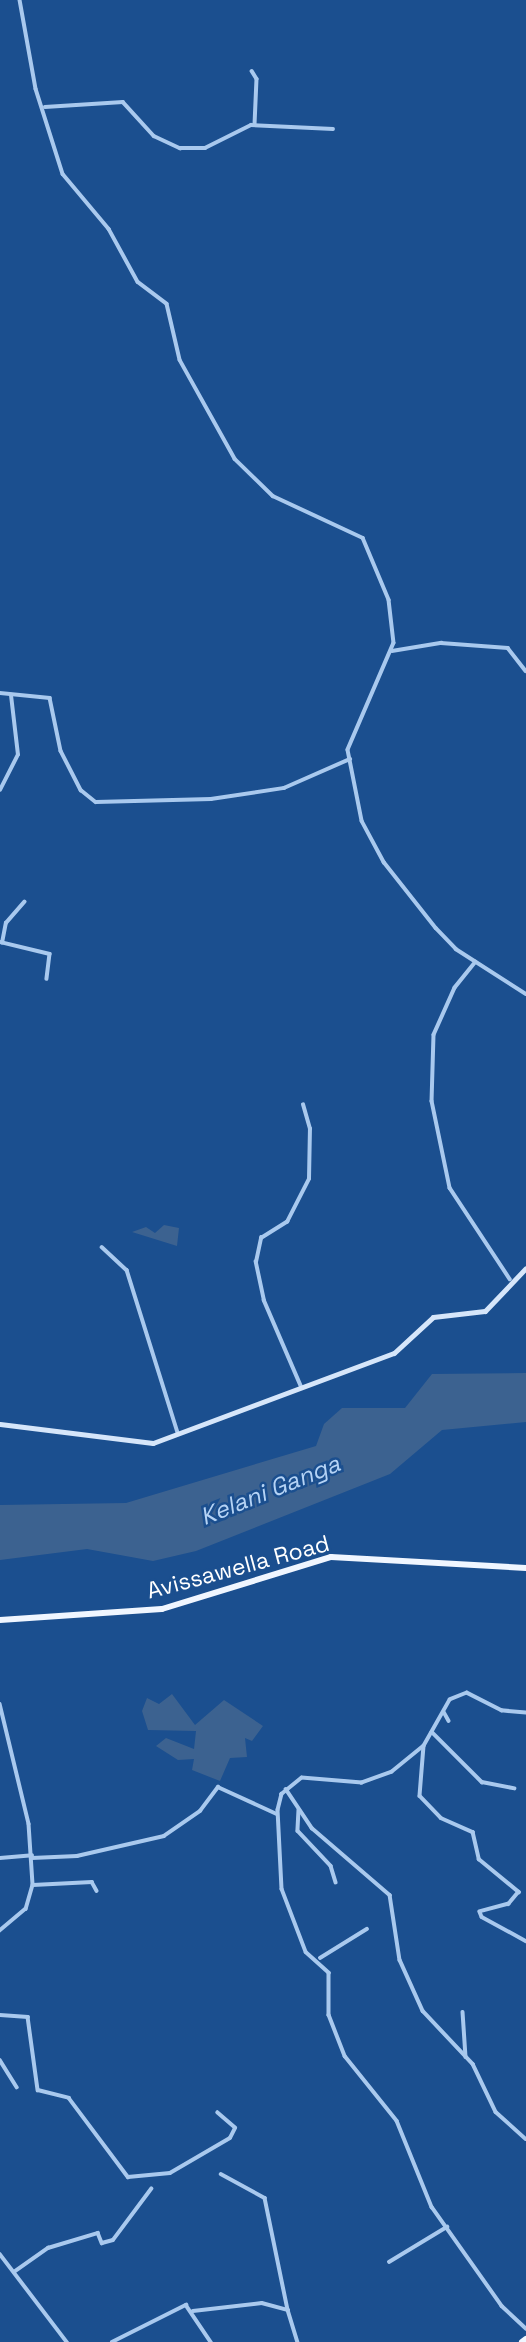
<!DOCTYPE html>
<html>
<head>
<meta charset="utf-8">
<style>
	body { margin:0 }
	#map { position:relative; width:526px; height:2342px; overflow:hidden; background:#1b4f8f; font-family:"Space Grotesk",sans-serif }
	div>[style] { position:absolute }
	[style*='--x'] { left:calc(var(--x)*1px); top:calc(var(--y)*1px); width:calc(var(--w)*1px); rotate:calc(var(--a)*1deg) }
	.water>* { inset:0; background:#3c6290 }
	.street>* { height:3.5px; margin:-1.75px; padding:0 1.75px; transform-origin:1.75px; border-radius:1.75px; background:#a9c9ee }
	.secondary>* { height:5px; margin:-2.5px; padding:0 2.5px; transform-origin:2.5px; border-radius:2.5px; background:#d6e6fa }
	.primary>* { height:6px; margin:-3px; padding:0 3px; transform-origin:3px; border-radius:3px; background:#f0f6ff }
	span { translate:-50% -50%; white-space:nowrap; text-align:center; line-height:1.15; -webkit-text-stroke:5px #1b4f8f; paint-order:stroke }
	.street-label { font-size:23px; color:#fff }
	.water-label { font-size:24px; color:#b5d3f5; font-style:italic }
</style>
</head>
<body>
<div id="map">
	<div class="water">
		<div style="clip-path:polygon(164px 1225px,179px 1228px,177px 1246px,132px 1232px,146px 1227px,155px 1233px)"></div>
		<div style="clip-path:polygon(526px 1373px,526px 1422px,442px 1430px,390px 1474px,196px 1551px,153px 1561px,87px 1549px,0 1560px,0 1505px,126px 1503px,316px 1446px,324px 1424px,342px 1408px,405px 1408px,432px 1374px)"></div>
		<div style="clip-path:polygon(172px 1694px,195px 1725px,224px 1700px,263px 1726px,252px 1741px,245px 1738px,247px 1757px,230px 1758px,220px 1781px,192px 1770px,194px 1759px,178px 1760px,156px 1746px,166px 1738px,194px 1749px,196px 1731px,148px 1730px,142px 1711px,147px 1698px,159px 1704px)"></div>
	</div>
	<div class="street">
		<div style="--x:20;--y:0;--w:90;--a:79.8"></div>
		<div style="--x:36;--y:89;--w:89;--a:72.4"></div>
		<div style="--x:63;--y:174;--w:72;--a:50.1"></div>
		<div style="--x:109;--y:229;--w:60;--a:61.3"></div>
		<div style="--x:138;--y:282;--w:36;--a:37"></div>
		<div style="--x:167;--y:304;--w:57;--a:76.9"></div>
		<div style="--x:180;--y:360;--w:113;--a:60.9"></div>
		<div style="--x:235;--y:459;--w:53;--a:44.2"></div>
		<div style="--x:273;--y:496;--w:99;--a:25"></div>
		<div style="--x:363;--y:538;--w:67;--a:67.2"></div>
		<div style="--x:389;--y:600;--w:43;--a:83.4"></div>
		<div style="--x:394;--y:643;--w:116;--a:113.3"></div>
		<div style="--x:348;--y:750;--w:72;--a:78.8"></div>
		<div style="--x:362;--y:821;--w:47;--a:61.8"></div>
		<div style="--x:384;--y:862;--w:84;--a:51.8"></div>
		<div style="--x:436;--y:928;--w:29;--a:46"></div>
		<div style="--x:456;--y:949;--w:83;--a:32.7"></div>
		<div style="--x:252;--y:71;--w:9;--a:58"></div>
		<div style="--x:257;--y:79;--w:46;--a:92.5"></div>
		<div style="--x:45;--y:107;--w:78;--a:-3.7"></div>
		<div style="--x:123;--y:102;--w:46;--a:47.6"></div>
		<div style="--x:154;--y:136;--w:29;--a:25"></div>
		<div style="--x:180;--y:148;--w:25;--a:0"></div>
		<div style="--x:205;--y:148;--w:51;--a:-26.6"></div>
		<div style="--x:251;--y:125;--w:82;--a:2.8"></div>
		<div style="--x:392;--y:651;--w:50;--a:-9.3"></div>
		<div style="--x:441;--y:643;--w:67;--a:4.3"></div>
		<div style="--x:508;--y:648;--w:29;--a:52"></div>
		<div style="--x:0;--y:693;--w:50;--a:5.7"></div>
		<div style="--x:50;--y:698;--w:54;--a:78.3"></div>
		<div style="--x:61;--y:751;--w:44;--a:62.9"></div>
		<div style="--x:81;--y:790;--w:19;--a:39"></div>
		<div style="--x:96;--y:802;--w:115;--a:-1.5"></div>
		<div style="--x:211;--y:799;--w:74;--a:-8.6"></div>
		<div style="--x:284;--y:788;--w:72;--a:-23.7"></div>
		<div style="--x:0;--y:790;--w:39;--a:-63"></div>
		<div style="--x:18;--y:755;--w:60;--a:-96.7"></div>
		<div style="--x:0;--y:942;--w:51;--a:13.5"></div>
		<div style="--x:50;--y:954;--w:25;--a:97"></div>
		<div style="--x:2;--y:943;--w:20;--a:-79"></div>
		<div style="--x:6;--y:923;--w:28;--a:-49"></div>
		<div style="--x:476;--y:962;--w:33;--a:129"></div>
		<div style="--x:455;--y:988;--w:51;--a:114.1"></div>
		<div style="--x:434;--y:1035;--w:66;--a:91.7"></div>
		<div style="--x:432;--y:1101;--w:89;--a:78.3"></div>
		<div style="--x:450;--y:1188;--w:109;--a:56.6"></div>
		<div style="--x:102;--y:1247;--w:34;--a:43"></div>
		<div style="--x:127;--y:1270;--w:171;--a:72.6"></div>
		<div style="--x:301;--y:1387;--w:94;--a:-113.3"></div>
		<div style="--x:264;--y:1301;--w:40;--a:-102"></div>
		<div style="--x:256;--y:1262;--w:25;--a:-78"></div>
		<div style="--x:261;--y:1238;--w:31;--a:-32"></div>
		<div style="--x:287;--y:1222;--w:48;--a:-62.9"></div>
		<div style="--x:309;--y:1179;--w:50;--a:-88.9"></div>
		<div style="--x:310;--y:1129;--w:25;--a:-106"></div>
		<div style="--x:0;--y:1704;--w:123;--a:76.4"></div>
		<div style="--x:29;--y:1824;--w:61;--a:86.2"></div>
		<div style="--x:33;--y:1885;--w:25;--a:106"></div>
		<div style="--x:26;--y:1909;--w:34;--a:140"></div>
		<div style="--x:444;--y:1712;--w:10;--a:61"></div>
		<div style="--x:526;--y:1713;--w:24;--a:-175"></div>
		<div style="--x:502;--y:1711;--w:39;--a:-153"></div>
		<div style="--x:467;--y:1693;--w:18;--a:158"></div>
		<div style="--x:450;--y:1700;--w:53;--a:119.5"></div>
		<div style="--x:424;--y:1746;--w:41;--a:140.9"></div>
		<div style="--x:392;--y:1772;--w:32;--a:160"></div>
		<div style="--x:362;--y:1783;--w:60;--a:-175.2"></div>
		<div style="--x:302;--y:1778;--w:26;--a:141"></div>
		<div style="--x:282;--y:1794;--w:16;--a:104"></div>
		<div style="--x:278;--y:1810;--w:79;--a:87.1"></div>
		<div style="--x:282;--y:1889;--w:67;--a:69.1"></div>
		<div style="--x:306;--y:1952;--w:31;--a:42"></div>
		<div style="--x:329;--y:1973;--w:42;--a:90"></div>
		<div style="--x:329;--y:2015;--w:44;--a:68.7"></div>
		<div style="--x:345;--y:2056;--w:83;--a:51.3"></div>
		<div style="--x:397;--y:2121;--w:93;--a:67.9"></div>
		<div style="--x:432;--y:2207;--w:121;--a:54.7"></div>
		<div style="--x:502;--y:2306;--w:33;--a:43"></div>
		<div style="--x:432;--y:1732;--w:71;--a:45"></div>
		<div style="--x:482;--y:1782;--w:33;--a:11"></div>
		<div style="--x:424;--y:1746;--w:50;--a:94.6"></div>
		<div style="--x:420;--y:1796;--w:30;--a:46"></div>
		<div style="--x:441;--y:1818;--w:35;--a:24"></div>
		<div style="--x:473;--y:1832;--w:28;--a:77"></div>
		<div style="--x:479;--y:1859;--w:52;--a:39.5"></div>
		<div style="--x:519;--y:1892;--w:16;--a:130"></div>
		<div style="--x:509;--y:1904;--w:30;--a:165"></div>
		<div style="--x:480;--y:1912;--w:5;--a:68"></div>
		<div style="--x:482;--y:1917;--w:50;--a:28.6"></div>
		<div style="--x:286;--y:1789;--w:47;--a:56.3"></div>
		<div style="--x:312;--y:1828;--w:103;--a:40.7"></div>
		<div style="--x:390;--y:1895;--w:66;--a:81.3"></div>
		<div style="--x:400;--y:1960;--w:56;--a:65.7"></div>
		<div style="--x:423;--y:2011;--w:73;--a:46.7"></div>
		<div style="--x:473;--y:2064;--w:53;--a:64.4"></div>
		<div style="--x:496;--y:2112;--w:40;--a:42"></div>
		<div style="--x:299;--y:1810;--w:21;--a:93"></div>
		<div style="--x:298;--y:1831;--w:48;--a:46.7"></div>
		<div style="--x:331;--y:1866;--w:17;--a:73"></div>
		<div style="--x:0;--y:1858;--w:32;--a:-5"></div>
		<div style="--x:32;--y:1858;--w:45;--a:-2.5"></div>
		<div style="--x:77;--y:1856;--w:89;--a:-12.9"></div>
		<div style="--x:164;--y:1836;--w:44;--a:-34.8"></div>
		<div style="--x:200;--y:1811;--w:30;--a:-53"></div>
		<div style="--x:218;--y:1787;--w:65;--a:24.6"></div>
		<div style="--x:33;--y:1885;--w:59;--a:-2.9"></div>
		<div style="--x:92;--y:1882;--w:10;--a:61"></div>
		<div style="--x:320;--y:1958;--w:55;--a:-31.7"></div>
		<div style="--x:463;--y:2012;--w:45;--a:86.2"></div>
		<div style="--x:0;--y:2015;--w:28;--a:4"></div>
		<div style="--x:28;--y:2017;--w:74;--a:82.2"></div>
		<div style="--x:38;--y:2090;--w:32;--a:14"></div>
		<div style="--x:69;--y:2098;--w:99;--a:53.2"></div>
		<div style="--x:128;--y:2177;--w:42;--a:-5.4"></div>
		<div style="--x:170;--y:2173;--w:69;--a:-30.3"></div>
		<div style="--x:230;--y:2138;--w:11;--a:-63"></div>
		<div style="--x:235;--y:2128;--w:23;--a:-139"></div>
		<div style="--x:0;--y:2060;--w:32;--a:58"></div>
		<div style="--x:221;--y:2174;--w:50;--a:28.6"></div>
		<div style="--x:265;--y:2198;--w:114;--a:78.4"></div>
		<div style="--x:0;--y:2254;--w:111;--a:52.7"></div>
		<div style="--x:389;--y:2262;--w:68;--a:-31.1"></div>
		<div style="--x:14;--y:2272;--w:42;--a:-35.2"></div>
		<div style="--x:48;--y:2248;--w:52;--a:-16.7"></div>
		<div style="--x:98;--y:2233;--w:11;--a:68"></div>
		<div style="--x:102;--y:2243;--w:11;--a:-15"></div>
		<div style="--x:113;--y:2240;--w:64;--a:-53.3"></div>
		<div style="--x:193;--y:2311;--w:69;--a:-6.6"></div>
		<div style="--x:262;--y:2303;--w:27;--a:15"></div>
		<div style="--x:288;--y:2310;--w:34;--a:73"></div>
		<div style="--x:112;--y:2342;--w:83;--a:-26.6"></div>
		<div style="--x:186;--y:2305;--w:45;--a:56"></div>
	</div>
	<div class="secondary">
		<div style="--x:0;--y:1424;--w:154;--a:7.1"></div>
		<div style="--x:153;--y:1443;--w:257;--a:-20.5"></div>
		<div style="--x:394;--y:1353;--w:53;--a:-42.7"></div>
		<div style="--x:433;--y:1317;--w:52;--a:-6.6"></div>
		<div style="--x:485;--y:1311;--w:59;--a:-46.4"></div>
	</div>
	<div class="primary">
		<div style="--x:0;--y:1620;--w:162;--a:-3.9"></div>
		<div style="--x:162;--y:1609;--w:177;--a:-17.1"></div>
		<div style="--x:331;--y:1557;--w:195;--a:3.2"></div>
		<div style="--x:522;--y:2342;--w:5;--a:-37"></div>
	</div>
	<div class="street-label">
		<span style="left:238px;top:1567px;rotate:-15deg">Avissawella Road</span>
	</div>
	<div class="water-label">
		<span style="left:270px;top:1490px;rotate:-22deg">Kelani Ganga</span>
	</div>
</div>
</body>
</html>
